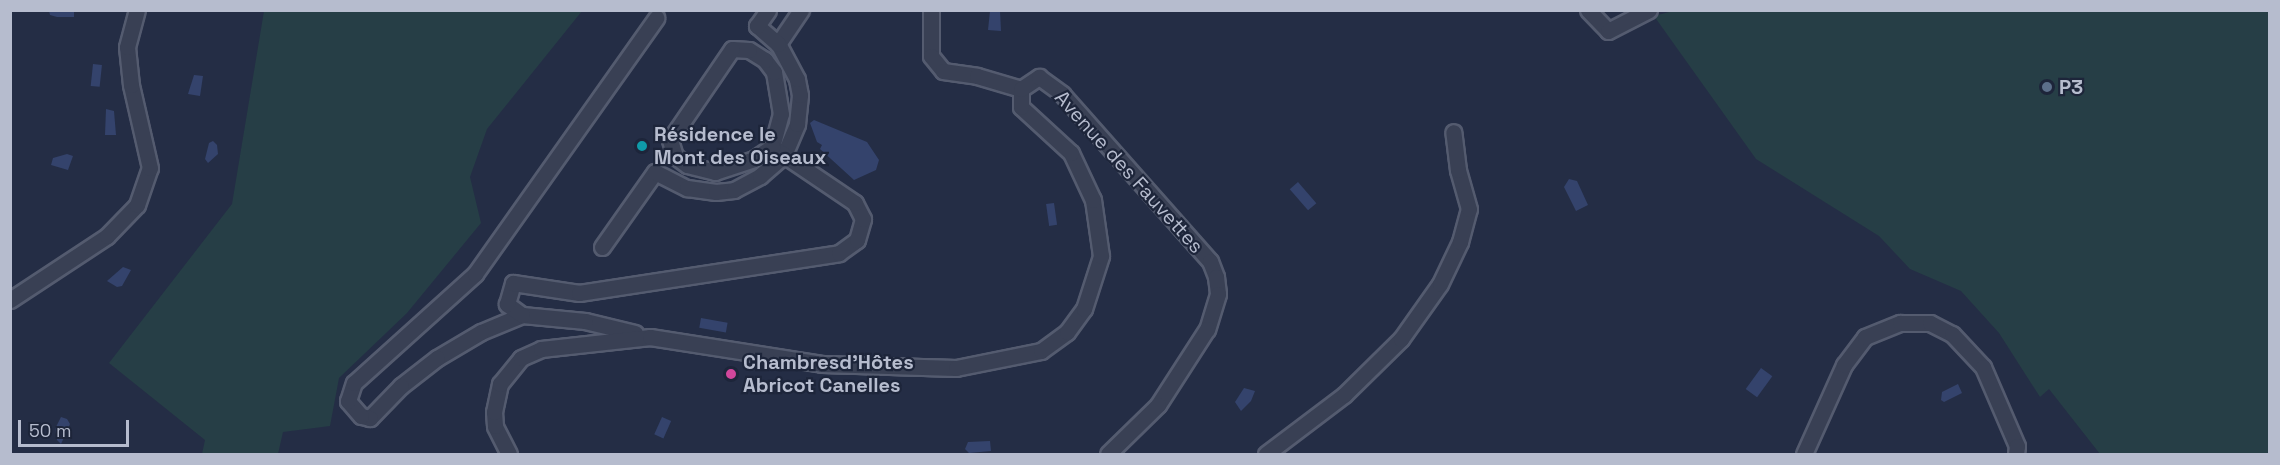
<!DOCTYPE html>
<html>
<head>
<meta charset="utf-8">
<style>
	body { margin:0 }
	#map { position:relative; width:2280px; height:465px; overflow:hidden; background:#242d45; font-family:"Space Grotesk",sans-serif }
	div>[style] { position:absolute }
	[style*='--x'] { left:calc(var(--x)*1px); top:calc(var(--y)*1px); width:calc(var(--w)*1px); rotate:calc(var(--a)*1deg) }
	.green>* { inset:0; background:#263e46 }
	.water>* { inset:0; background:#34436c; transform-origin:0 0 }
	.roads { filter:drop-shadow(2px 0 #545b6f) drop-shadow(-2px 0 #545b6f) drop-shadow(0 2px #545b6f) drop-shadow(0 -2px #545b6f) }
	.minor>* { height:15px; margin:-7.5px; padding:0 7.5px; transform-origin:7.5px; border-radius:7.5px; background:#394054 }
	.dots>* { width:16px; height:16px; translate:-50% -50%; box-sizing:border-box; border:3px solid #1d253a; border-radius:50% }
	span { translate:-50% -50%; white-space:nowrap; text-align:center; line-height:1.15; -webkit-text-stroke:4.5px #1d253a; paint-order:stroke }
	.poi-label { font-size:20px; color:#b6bcce; font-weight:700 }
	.left { translate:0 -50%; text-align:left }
	.street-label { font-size:20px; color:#b6bcce }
	.frame { position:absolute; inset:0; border:12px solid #b6bcce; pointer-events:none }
	.scale { position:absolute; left:18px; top:420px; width:111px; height:27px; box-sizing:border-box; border:3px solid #b6bcce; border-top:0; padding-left:8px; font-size:18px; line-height:21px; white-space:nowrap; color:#b6bcce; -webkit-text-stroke:4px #1d253a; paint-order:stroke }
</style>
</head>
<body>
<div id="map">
	<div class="green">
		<div style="clip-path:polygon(264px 11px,582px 11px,487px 129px,470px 177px,481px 223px,407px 313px,339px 378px,330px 426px,283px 432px,278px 454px,202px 454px,205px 440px,109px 363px,232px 204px)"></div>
		<div style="clip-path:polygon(1673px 11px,2269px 11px,2269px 454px,2100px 454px,2049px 389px,2040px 397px,1999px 333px,1961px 291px,1910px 269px,1879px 236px,1756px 159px,1654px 16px)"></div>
	</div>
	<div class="water">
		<div style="clip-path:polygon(49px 11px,74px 11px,74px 17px,57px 17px,50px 15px)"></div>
		<div style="clip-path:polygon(990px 11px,1000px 11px,1001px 31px,988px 30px)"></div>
		<div style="left:93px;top:64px;width:9px;height:22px;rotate:6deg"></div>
		<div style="clip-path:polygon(194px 75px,203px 76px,200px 96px,188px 94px)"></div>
		<div style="clip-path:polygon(106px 109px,114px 111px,116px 135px,105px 135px)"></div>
		<div style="clip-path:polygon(814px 120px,867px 142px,879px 160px,876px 170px,854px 180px,820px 149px,822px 145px,817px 142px,810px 123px)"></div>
		<div style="clip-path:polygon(213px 141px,217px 145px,218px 154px,208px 163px,205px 159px,209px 143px)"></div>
		<div style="clip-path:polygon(67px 154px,73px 156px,68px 170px,51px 165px,53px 158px)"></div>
		<div style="clip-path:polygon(1569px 179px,1577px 181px,1588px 205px,1576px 211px,1564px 187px)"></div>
		<div style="left:1298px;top:182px;width:28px;height:11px;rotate:49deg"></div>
		<div style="left:1054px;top:203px;width:22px;height:8px;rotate:82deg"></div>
		<div style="clip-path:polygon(123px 267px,131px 270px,122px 286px,117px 287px,107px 281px)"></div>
		<div style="left:701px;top:318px;width:27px;height:10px;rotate:10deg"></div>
		<div style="left:1761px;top:368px;width:14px;height:26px;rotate:36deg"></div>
		<div style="clip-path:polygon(1958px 384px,1962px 393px,1944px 402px,1941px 400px,1942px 392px)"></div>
		<div style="clip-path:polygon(1244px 388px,1255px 391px,1251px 401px,1241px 411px,1235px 402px)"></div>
		<div style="clip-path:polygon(61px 417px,67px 419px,70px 424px,61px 444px,57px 440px,55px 429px)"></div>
		<div style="left:662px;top:417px;width:10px;height:19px;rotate:24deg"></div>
		<div style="clip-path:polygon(990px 441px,991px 451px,969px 453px,965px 449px,968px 442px)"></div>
	</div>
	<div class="roads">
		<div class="minor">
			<div style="--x:931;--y:10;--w:46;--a:90"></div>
			<div style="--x:931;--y:56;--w:19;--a:51"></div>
			<div style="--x:943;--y:71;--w:34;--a:8"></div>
			<div style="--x:977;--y:76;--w:46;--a:16.5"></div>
			<div style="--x:1588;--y:10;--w:29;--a:46"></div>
			<div style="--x:1608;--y:31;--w:46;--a:-27.1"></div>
			<div style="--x:778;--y:44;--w:41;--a:-55.9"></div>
			<div style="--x:602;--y:247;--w:92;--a:-54.8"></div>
			<div style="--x:655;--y:172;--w:36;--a:27"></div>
			<div style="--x:687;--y:188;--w:29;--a:8"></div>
			<div style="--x:716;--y:192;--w:18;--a:-6"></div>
			<div style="--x:734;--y:190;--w:30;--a:-28"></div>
			<div style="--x:760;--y:176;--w:32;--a:-41"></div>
			<div style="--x:784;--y:155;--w:34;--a:-67"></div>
			<div style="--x:797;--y:124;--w:29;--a:-84"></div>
			<div style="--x:800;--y:95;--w:16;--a:-101"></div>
			<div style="--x:797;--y:79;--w:40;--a:-118"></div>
			<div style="--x:778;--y:44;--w:28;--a:-139"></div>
			<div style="--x:757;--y:26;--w:19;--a:-55"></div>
			<div style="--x:10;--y:300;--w:116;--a:-33.4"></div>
			<div style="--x:107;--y:236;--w:43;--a:-45.9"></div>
			<div style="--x:137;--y:205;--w:39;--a:-71"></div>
			<div style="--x:150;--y:168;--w:85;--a:-102.9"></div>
			<div style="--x:131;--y:85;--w:38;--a:-96"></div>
			<div style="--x:127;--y:47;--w:38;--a:-75"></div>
			<div style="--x:522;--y:315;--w:44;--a:157.5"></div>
			<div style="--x:481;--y:332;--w:51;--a:149.4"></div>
			<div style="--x:437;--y:358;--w:46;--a:142.1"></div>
			<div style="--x:401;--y:386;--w:45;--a:134.1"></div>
			<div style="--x:370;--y:418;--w:9;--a:-167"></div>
			<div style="--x:361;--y:416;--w:20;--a:-131"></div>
			<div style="--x:348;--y:401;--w:19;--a:-72"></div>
			<div style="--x:354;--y:383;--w:163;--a:-42"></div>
			<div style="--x:475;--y:274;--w:314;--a:-54.7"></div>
			<div style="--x:635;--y:333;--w:51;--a:-166.5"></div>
			<div style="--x:585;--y:321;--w:63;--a:-174.6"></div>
			<div style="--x:522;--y:315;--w:19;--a:-144"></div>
			<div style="--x:507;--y:304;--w:22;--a:-74"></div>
			<div style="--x:513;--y:283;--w:67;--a:8.6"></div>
			<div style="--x:579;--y:293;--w:263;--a:-8.7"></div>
			<div style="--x:839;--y:253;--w:22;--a:-36"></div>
			<div style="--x:857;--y:240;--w:22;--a:-74"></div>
			<div style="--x:863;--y:219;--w:18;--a:-117"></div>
			<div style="--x:855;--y:203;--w:100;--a:-146"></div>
			<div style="--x:772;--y:147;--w:34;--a:-75"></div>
			<div style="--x:781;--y:114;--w:43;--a:-99.5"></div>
			<div style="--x:774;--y:72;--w:15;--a:-127"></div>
			<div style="--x:765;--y:60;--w:19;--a:-148"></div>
			<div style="--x:749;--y:50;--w:17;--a:-177"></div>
			<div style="--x:732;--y:49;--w:110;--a:124.3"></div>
			<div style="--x:670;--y:140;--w:17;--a:73"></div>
			<div style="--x:675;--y:156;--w:15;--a:37"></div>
			<div style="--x:687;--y:165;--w:29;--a:14"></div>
			<div style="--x:715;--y:172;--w:41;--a:-18.4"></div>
			<div style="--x:754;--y:159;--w:22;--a:-34"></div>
			<div style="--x:509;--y:454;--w:31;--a:-117"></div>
			<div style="--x:495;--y:426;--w:14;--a:-94"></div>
			<div style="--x:494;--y:412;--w:29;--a:-78"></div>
			<div style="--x:500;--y:384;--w:33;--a:-51"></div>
			<div style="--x:521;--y:358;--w:22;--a:-24"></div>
			<div style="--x:541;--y:349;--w:110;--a:-6.3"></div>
			<div style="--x:650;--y:337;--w:174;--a:8.9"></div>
			<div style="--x:822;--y:364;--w:134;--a:1.7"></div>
			<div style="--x:956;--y:368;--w:87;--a:-11.3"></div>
			<div style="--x:1041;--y:351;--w:32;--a:-36"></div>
			<div style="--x:1067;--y:332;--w:29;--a:-54"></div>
			<div style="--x:1084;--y:309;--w:56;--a:-72.2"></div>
			<div style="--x:1101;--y:256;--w:57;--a:-98.1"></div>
			<div style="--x:1093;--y:200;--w:52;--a:-115.1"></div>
			<div style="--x:1071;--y:153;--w:68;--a:-137.4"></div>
			<div style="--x:1021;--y:107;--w:18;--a:-90"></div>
			<div style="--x:1021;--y:89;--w:22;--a:-34"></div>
			<div style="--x:1039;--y:77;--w:29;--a:36"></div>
			<div style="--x:1062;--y:94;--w:223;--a:48.5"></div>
			<div style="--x:1210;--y:261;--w:17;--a:69"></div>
			<div style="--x:1216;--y:277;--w:17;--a:83"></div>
			<div style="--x:1218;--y:294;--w:37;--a:107"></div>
			<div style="--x:1207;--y:329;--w:90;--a:122.8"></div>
			<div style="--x:1158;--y:405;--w:70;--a:135.6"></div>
			<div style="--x:1266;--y:454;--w:98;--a:-37.1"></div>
			<div style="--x:1344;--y:395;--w:80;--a:-44.5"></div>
			<div style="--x:1401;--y:339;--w:67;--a:-54.7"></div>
			<div style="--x:1440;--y:284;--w:47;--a:-64.5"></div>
			<div style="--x:1460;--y:242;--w:34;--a:-75"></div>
			<div style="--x:1469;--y:209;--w:41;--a:-105.8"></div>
			<div style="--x:1458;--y:170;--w:38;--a:-97"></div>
			<div style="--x:1804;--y:454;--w:98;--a:-65.8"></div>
			<div style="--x:1844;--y:365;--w:35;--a:-53"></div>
			<div style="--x:1865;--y:337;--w:38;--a:-22"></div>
			<div style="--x:1900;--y:323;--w:30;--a:0"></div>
			<div style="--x:1930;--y:323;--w:25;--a:27"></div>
			<div style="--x:1952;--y:334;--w:45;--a:46.8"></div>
			<div style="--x:1983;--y:367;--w:86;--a:66.7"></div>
			<div style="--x:2017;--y:446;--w:8;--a:97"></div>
		</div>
	</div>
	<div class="dots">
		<div style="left:2047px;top:87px;background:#5c6f8a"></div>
		<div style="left:642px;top:146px;background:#0f9aa8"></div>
		<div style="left:731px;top:374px;background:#d1479c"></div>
	</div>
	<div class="poi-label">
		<span class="left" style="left:2059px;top:87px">P3</span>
		<span class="left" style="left:654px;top:146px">Résidence le<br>Mont des Oiseaux</span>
		<span class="left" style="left:743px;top:374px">Chambresd'Hôtes<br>Abricot Canelles</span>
	</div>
	<div class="street-label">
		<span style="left:1129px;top:172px;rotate:48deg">Avenue des Fauvettes</span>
	</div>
	<div class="frame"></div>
	<div class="scale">50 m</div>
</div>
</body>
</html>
